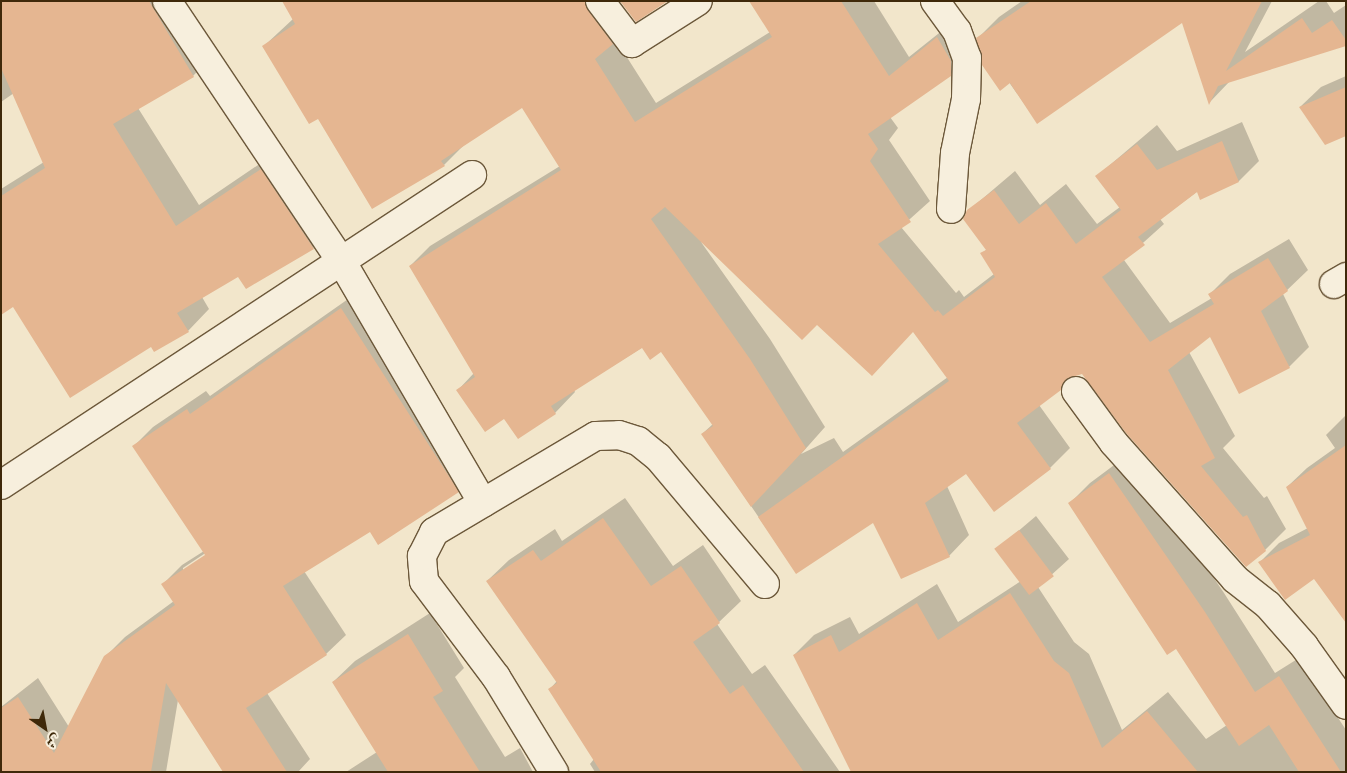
<!DOCTYPE html>
<html>
<head>
<meta charset="utf-8">
<style>
	body { margin:0 }
	#map { position:relative; width:1347px; height:773px; overflow:hidden; background:#f2e6cb; font-family:"Old Standard TT",Amiri,serif }
	div>[style] { position:absolute }
	[style*='--x'] { left:calc(var(--x)*1px); top:calc(var(--y)*1px); width:calc(var(--w)*1px); rotate:calc(var(--a)*1deg) }
	.shadow>* { inset:0; background:#0003 }
	.building>* { inset:0; background:#e5b691; transform-origin:0 0 }
	.roads { filter:drop-shadow(1px 0 #6c583a) drop-shadow(-1px 0 #6c583a) drop-shadow(0 1px #6c583a) drop-shadow(0 -1px #6c583a) }
	.minor>* { height:28px; margin:-14px; padding:0 14px; transform-origin:14px; border-radius:14px; background:#f7efdd }
	span { translate:-50% -50%; white-space:nowrap; text-align:center; line-height:1.15; -webkit-text-stroke:4px #f7efdd; paint-order:stroke }
	.frame { position:absolute; inset:0; border:2px solid #3f290a; pointer-events:none }
	.north { position:absolute; left:20px; top:703px; width:50px; height:50px; -webkit-text-stroke:4px #f7efdd; paint-order:stroke; rotate:147deg; font-size:14px; font-weight:700; line-height:20px; text-align:center; color:#3f290a }
	.north::after { content:''; display:block; margin:auto; width:18px; height:22px; background:#3f290a; clip-path:polygon(50% 0,100% 100%,50% 72%,0 100%) }
</style>
</head>
<body>
<div id="map">
	<div class="shadow">
		<div style="clip-path:polygon(1px 1px,179px 1px,214px 54px,193px 76px,138px 108px,199px 205px,283px 148px,335px 226px,313px 248px,246px 288px,239px 275px,202px 297px,209px 309px,188px 331px,152px 346px,14px 305px,1px 314px,1px 189px,44px 162px,14px 93px,1px 102px)"></div>
		<div style="clip-path:polygon(evenodd,283px 1px,617px 1px,616px 40px,656px 103px,770px 32px,750px 1px,874px 1px,909px 57px,958px 18px,971px 55px,950px 75px,890px 117px,898px 128px,889px 140px,930px 201px,901px 227px,956px 293px,959px 290px,964px 297px,994px 274px,982px 254px,987px 249px,968px 211px,1015px 171px,1040px 205px,1066px 184px,1097px 224px,1120px 207px,1097px 176px,1157px 125px,1177px 151px,1242px 122px,1259px 161px,1239px 181px,1198px 191px,1160px 219px,1164px 224px,1124px 260px,1170px 323px,1212px 298px,1210px 294px,1230px 274px,1289px 239px,1308px 270px,1283px 294px,1309px 347px,1289px 367px,1210px 335px,1189px 352px,1235px 436px,1223px 448px,1264px 498px,1267px 496px,1286px 529px,1265px 550px,1083px 372px,1074px 375px,1039px 405px,1070px 448px,1050px 468px,994px 510px,966px 473px,947px 486px,969px 535px,949px 556px,873px 521px,796px 572px,702px 434px,713px 424px,661px 351px,643px 347px,574px 390px,575px 392px,555px 413px,504px 418px,458px 390px,474px 373px,410px 266px,430px 246px,560px 166px,523px 106px,464px 145px,444px 165px,318px 117px,264px 46px,293px 19px,283px 1px,701px 242px,817px 323px,914px 331px,948px 377px,843px 452px,834px 438px,801px 454px,825px 427px,770px 339px,701px 242px)"></div>
		<div style="clip-path:polygon(1022px 1px,1272px 1px,1245px 52px,1319px 1px,1326px 1px,1334px 13px,1346px 5px,1346px 45px,1230px 81px,1209px 103px,1183px 21px,1037px 122px,978px 38px,999px 17px)"></div>
		<div style="clip-path:polygon(1346px 76px,1346px 134px,1300px 107px,1321px 87px)"></div>
		<div style="clip-path:polygon(evenodd,361px 290px,477px 472px,458px 491px,370px 530px,304px 571px,346px 635px,326px 654px,267px 693px,310px 759px,298px 772px,224px 772px,178px 700px,166px 772px,1px 772px,1px 707px,38px 678px,69px 727px,105px 657px,125px 637px,174px 601px,163px 584px,182px 565px,204px 551px,134px 446px,153px 427px,206px 391px,210px 396px,361px 290px,210px 550px,211px 553px,183px 571px,183px 568px,210px 550px)"></div>
		<div style="clip-path:polygon(1346px 415px,1346px 621px,1314px 578px,1260px 562px,1279px 543px,1308px 528px,1287px 487px,1307px 468px,1335px 448px,1326px 435px)"></div>
		<div style="clip-path:polygon(1129px 454px,1224px 593px,1275px 673px,1299px 658px,1346px 730px,1346px 772px,853px 772px,794px 655px,814px 635px,850px 617px,859px 634px,937px 584px,958px 622px,1021px 581px,997px 549px,1036px 516px,1069px 559px,1038px 587px,1074px 642px,1089px 654px,1122px 730px,1168px 692px,1206px 739px,1227px 725px,1177px 647px,1070px 503px,1090px 483px)"></div>
		<div style="clip-path:polygon(625px 498px,673px 566px,703px 545px,741px 601px,717px 624px,752px 674px,765px 665px,840px 772px,595px 772px,590px 764px,594px 759px,550px 689px,557px 681px,487px 581px,509px 560px,555px 529px,562px 541px)"></div>
		<div style="clip-path:polygon(430px 613px,464px 668px,455px 677px,505px 757px,520px 748px,533px 772px,346px 772px,377px 752px,333px 682px,355px 661px)"></div>
	</div>
	<div class="building">
		<div style="clip-path:polygon(1px 1px,149px 1px,194px 77px,113px 124px,176px 226px,261px 169px,314px 249px,246px 289px,238px 277px,177px 313px,189px 332px,154px 352px,151px 347px,70px 398px,13px 307px,1px 315px,1px 196px,45px 168px,1px 68px)"></div>
		<div style="clip-path:polygon(282px 1px,585px 1px,588px 10px,613px 44px,595px 59px,635px 122px,772px 37px,749px 1px,841px 1px,889px 76px,937px 37px,951px 61px,951px 76px,868px 134px,878px 149px,870px 161px,911px 222px,878px 244px,935px 312px,938px 310px,943px 316px,995px 277px,980px 253px,986px 250px,963px 219px,967px 210px,994px 190px,1019px 224px,1046px 203px,1076px 244px,1121px 210px,1095px 176px,1137px 144px,1157px 170px,1222px 141px,1239px 182px,1200px 200px,1197px 192px,1138px 237px,1145px 245px,1102px 277px,1150px 342px,1214px 304px,1208px 294px,1268px 258px,1288px 291px,1261px 311px,1290px 368px,1239px 394px,1210px 337px,1168px 370px,1215px 458px,1201px 466px,1243px 517px,1247px 515px,1266px 551px,1246px 567px,1126px 433px,1082px 374px,1066px 379px,1061px 390px,1017px 423px,1051px 469px,994px 512px,966px 474px,925px 503px,950px 557px,901px 579px,873px 523px,796px 574px,758px 517px,949px 381px,913px 332px,872px 376px,817px 325px,802px 340px,665px 207px,651px 219px,750px 359px,806px 448px,751px 507px,701px 434px,713px 426px,661px 352px,650px 360px,642px 348px,551px 406px,556px 414px,518px 439px,504px 419px,485px 432px,456px 390px,475px 377px,409px 266px,561px 170px,522px 108px,441px 161px,445px 166px,372px 209px,318px 119px,309px 124px,262px 46px,295px 24px)"></div>
		<div style="clip-path:polygon(620px 1px,668px 1px,636px 22px)"></div>
		<div style="clip-path:polygon(1031px 1px,1262px 1px,1226px 71px,1302px 18px,1312px 33px,1332px 20px,1346px 40px,1346px 46px,1218px 86px,1209px 105px,1182px 23px,1037px 124px,1010px 83px,1000px 91px,982px 65px,976px 38px)"></div>
		<div style="clip-path:polygon(1346px 87px,1346px 136px,1325px 145px,1299px 107px)"></div>
		<div style="clip-path:polygon(341px 308px,459px 492px,378px 545px,370px 532px,283px 586px,327px 655px,246px 708px,287px 772px,223px 772px,166px 683px,151px 772px,1px 772px,1px 708px,18px 697px,54px 753px,104px 656px,175px 605px,161px 584px,205px 555px,132px 446px,187px 409px,190px 414px)"></div>
		<div style="clip-path:polygon(1346px 445px,1346px 623px,1314px 579px,1285px 600px,1258px 562px,1310px 535px,1286px 487px)"></div>
		<div style="clip-path:polygon(1109px 473px,1205px 612px,1255px 692px,1279px 676px,1341px 772px,1299px 772px,1269px 725px,1239px 746px,1176px 649px,1167px 655px,1068px 503px)"></div>
		<div style="clip-path:polygon(603px 518px,651px 586px,681px 566px,720px 623px,693px 642px,730px 694px,743px 685px,804px 772px,601px 772px,548px 689px,557px 683px,486px 581px,533px 550px,541px 561px)"></div>
		<div style="left:1019px;top:530px;width:58px;height:31px;rotate:53deg"></div>
		<div style="clip-path:polygon(1010px 593px,1054px 661px,1069px 673px,1102px 748px,1147px 711px,1198px 772px,851px 772px,793px 655px,831px 635px,839px 652px,917px 603px,938px 640px)"></div>
		<div style="clip-path:polygon(408px 634px,443px 691px,433px 697px,480px 772px,388px 772px,332px 682px)"></div>
	</div>
	<div class="roads">
		<div class="minor">
			<div style="--x:167;--y:1;--w:314;--a:56.2"></div>
			<div style="--x:342;--y:262;--w:279;--a:59.7"></div>
			<div style="--x:600;--y:1;--w:53;--a:52.7"></div>
			<div style="--x:632;--y:43;--w:78;--a:-32.5"></div>
			<div style="--x:935;--y:1;--w:37;--a:54"></div>
			<div style="--x:957;--y:31;--w:29;--a:70"></div>
			<div style="--x:967;--y:58;--w:41;--a:91.4"></div>
			<div style="--x:966;--y:99;--w:55;--a:101.5"></div>
			<div style="--x:955;--y:153;--w:56;--a:94.1"></div>
			<div style="--x:1334;--y:284;--w:14;--a:-30"></div>
			<div style="--x:1076;--y:391;--w:64;--a:53.8"></div>
			<div style="--x:1114;--y:443;--w:182;--a:48.3"></div>
			<div style="--x:1235;--y:579;--w:42;--a:38.2"></div>
			<div style="--x:1268;--y:605;--w:55;--a:48.7"></div>
			<div style="--x:1304;--y:646;--w:72;--a:54.6"></div>
			<div style="--x:1;--y:485;--w:564;--a:-33.35"></div>
			<div style="--x:554;--y:772;--w:111;--a:-121.4"></div>
			<div style="--x:496;--y:677;--w:120;--a:-126.9"></div>
			<div style="--x:424;--y:581;--w:25;--a:-95"></div>
			<div style="--x:422;--y:556;--w:27;--a:-63"></div>
			<div style="--x:434;--y:532;--w:188;--a:-30.7"></div>
			<div style="--x:596;--y:436;--w:23;--a:-2"></div>
			<div style="--x:619;--y:435;--w:20;--a:18"></div>
			<div style="--x:638;--y:441;--w:26;--a:39"></div>
			<div style="--x:658;--y:457;--w:166;--a:49.9"></div>
		</div>
	</div>
	<div class="frame"></div>
	<div class="north">ش</div>
</div>
</body>
</html>
